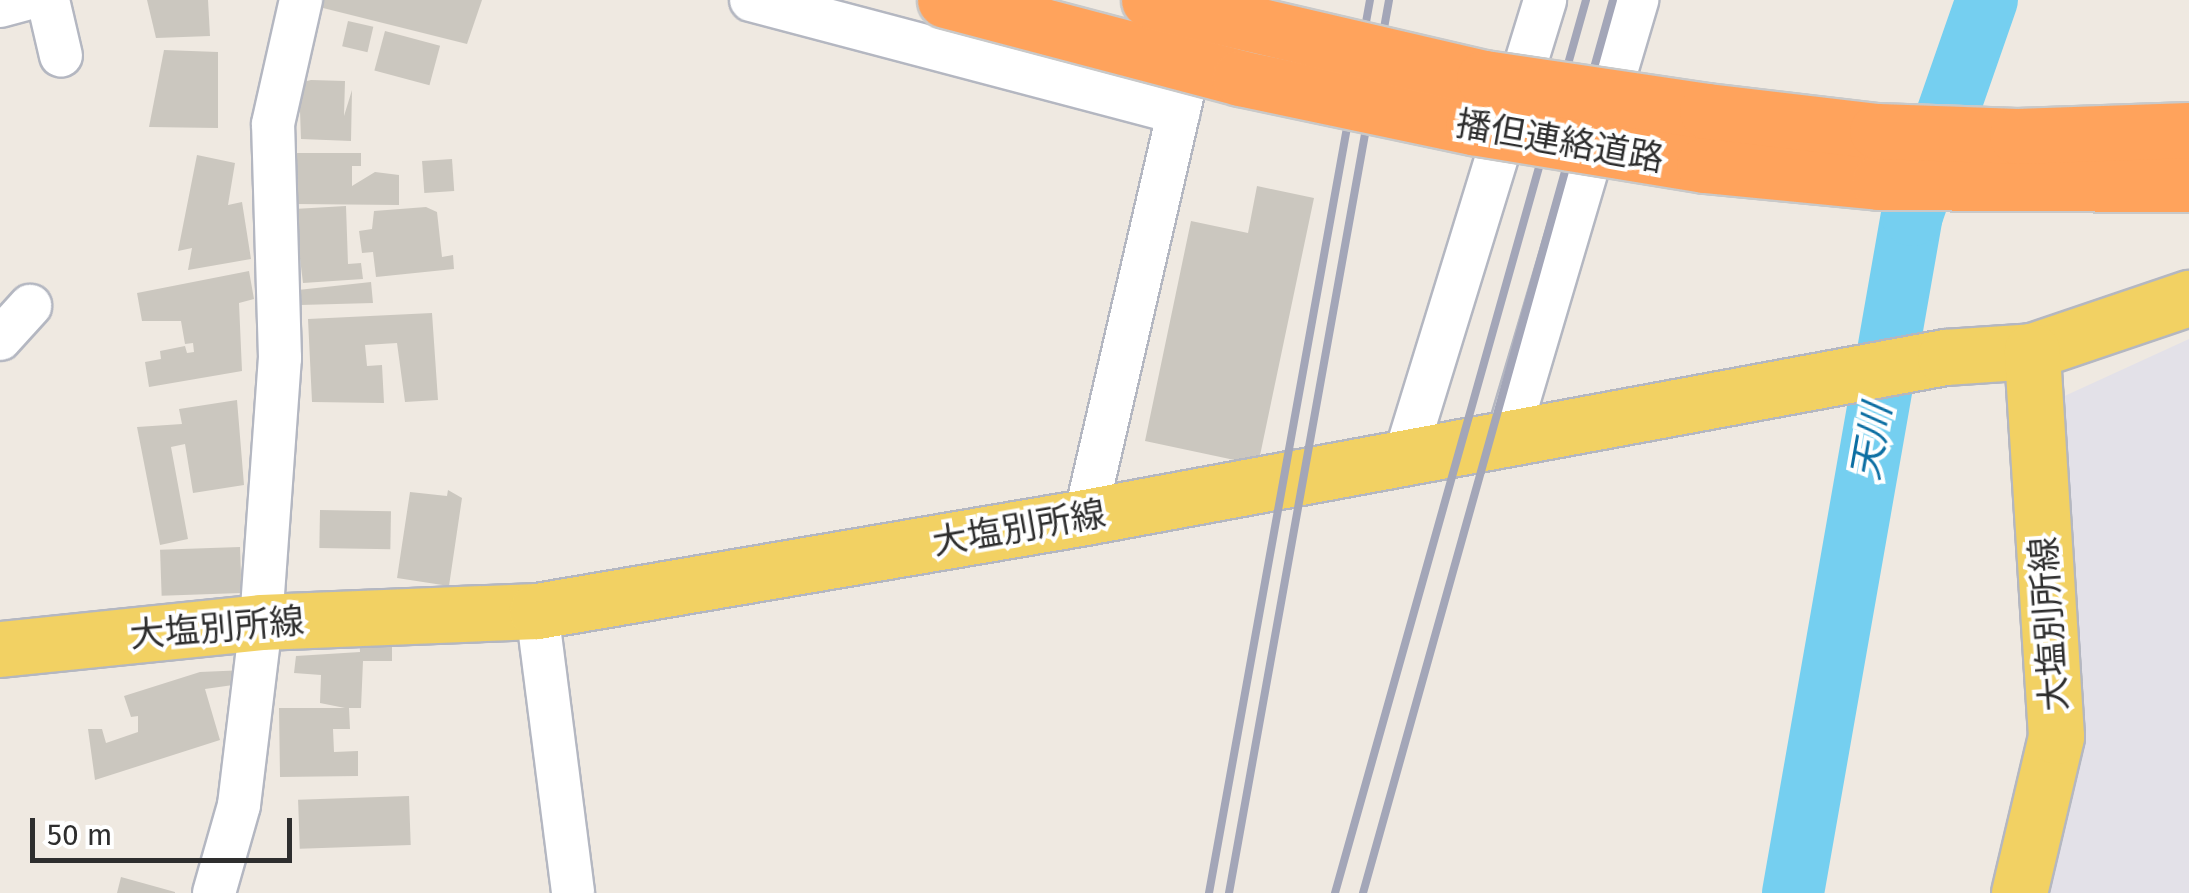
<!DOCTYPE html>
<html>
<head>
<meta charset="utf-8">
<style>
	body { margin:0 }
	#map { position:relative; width:2189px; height:893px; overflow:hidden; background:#efe9e1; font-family:"Fira Sans","Noto Sans JP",sans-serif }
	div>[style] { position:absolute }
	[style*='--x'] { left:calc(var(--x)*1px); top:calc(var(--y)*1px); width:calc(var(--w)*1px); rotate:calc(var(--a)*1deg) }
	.industrial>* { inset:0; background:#e3e1e8 }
	.river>* { height:62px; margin:-31px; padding:0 31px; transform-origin:31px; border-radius:31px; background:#75cff0 }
	.building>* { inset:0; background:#cbc7bf; transform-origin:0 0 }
	.roads { filter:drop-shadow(2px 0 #b4b7c1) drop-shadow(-2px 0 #b4b7c1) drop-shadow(0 2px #b4b7c1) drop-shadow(0 -2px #b4b7c1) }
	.minor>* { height:42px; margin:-21px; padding:0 21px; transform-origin:21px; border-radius:21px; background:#fff }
	.major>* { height:55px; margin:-27.5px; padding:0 27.5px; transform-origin:27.5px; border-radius:27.5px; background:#f2d163 }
	.rail>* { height:8px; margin:-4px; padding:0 4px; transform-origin:4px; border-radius:4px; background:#a3a6b8 }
	.bridges { filter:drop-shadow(2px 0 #c9c9c9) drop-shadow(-2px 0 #c9c9c9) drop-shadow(0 2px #c9c9c9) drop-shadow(0 -2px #c9c9c9) }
	.highway-bridge>* { height:55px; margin:-27.5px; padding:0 27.5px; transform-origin:27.5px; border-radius:27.5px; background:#ffa35c }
	span { translate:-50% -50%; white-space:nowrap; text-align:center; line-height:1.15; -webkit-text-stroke:8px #fff; paint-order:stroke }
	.street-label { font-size:35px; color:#2e2e2e }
	.water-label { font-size:38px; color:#0d6fa3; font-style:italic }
	.scale { position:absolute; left:30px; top:818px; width:262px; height:45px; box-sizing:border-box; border:5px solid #2e2e2e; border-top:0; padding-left:12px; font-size:30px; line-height:35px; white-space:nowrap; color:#2e2e2e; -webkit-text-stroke:8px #fff; paint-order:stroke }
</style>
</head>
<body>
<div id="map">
	<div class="industrial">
		<div style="clip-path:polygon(2189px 339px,2189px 893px,2045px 893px,2058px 399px)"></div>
	</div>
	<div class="river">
		<div style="--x:1793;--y:893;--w:688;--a:-80.05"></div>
		<div style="--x:1912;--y:215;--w:228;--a:-70.8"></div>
	</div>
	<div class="building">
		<div style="clip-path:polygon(147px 0,208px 0,210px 36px,156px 38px)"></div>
		<div style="clip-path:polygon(316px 0,482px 0,467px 44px,315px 6px)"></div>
		<div style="left:348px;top:21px;width:26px;height:26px;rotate:13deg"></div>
		<div style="left:385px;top:31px;width:57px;height:41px;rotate:15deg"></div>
		<div style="clip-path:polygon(164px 50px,218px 52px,218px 128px,149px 127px)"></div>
		<div style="clip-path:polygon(311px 80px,345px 81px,344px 116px,352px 90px,351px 141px,301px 139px,299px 83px)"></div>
		<div style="clip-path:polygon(292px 153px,361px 153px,361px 166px,352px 166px,352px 186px,375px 172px,399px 175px,399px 205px,296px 204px)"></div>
		<div style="clip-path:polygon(197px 155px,235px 163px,228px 205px,242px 202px,251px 259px,188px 270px,192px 248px,178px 251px)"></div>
		<div style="left:452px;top:159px;width:32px;height:30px;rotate:86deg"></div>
		<div style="clip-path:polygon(1257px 186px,1314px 198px,1258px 465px,1145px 441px,1191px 221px,1248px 233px)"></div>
		<div style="clip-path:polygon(346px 206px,348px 264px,361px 263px,363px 279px,303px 283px,294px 209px)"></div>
		<div style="clip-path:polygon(426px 207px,437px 212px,442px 257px,453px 255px,454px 269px,376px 277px,373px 252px,362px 253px,359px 231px,372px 229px,374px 211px)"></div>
		<div style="clip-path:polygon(249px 271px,254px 299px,239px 303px,242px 371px,149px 387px,145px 362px,161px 359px,160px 351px,185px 346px,187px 353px,194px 352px,193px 343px,185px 344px,181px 321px,142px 321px,137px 293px)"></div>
		<div style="clip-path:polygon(371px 282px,373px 303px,300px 305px,298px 290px)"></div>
		<div style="clip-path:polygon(432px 313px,438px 400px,405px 402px,397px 343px,365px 345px,367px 366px,382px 365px,384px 403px,312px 402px,308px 319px)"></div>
		<div style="clip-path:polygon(237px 400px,244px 485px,193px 493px,185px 444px,171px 447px,188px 539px,160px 545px,137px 427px,182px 424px,179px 409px)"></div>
		<div style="clip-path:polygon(448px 490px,462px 498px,449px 586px,397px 578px,410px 492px,447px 496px)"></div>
		<div style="left:320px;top:510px;width:71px;height:38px;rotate:1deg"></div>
		<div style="left:240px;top:547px;width:46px;height:80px;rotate:88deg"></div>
		<div style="clip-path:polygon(392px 626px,392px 661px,363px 661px,361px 708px,349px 708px,350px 729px,333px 729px,334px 752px,358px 751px,358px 776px,280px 777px,279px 708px,345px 708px,320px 703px,321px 675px,294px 673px,296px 656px,360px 652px,359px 632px)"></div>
		<div style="clip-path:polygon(246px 670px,247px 683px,205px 689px,220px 740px,95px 780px,88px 729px,102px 729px,106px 743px,138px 732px,138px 716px,131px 717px,124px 696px,200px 672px)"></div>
		<div style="left:409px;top:796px;width:49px;height:111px;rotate:88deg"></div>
		<div style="clip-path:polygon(121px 877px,175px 892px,175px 893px,117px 893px)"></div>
	</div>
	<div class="roads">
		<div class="minor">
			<div style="--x:48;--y:0;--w:57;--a:76.9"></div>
			<div style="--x:751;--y:0;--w:442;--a:14.8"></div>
			<div style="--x:0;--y:6;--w:24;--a:-15"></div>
			<div style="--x:0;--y:339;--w:45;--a:-47.7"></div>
			<div style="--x:1507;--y:440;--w:459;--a:-73.5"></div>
			<div style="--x:1404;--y:459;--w:480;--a:-72.9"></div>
			<div style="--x:1085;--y:517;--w:495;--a:-77"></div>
			<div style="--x:537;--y:611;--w:284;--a:82.7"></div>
			<div style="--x:214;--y:893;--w:91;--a:-74.1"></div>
			<div style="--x:239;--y:805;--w:184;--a:-83.1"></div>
			<div style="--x:261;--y:622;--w:265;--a:-85.9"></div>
			<div style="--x:280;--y:358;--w:234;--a:-91.7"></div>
			<div style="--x:273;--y:124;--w:127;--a:-77.3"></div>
		</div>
		<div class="major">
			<div style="--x:0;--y:649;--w:262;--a:-5.9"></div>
			<div style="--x:261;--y:622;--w:276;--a:-2.3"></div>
			<div style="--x:537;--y:611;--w:556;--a:-9.73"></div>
			<div style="--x:1085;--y:517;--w:875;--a:-10.54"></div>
			<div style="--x:1945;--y:357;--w:87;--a:-3.9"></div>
			<div style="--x:2032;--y:351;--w:166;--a:-18.7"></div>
			<div style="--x:2019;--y:893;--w:161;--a:-76.7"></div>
			<div style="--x:2056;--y:736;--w:386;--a:-93.6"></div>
		</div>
	</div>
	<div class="rail">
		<div style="--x:1209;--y:893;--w:907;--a:-79.78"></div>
		<div style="--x:1229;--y:893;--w:907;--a:-79.84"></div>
		<div style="--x:1335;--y:893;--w:928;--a:-74.3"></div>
		<div style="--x:1363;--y:893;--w:927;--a:-74.36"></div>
	</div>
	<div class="bridges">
		<div class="highway-bridge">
			<div style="--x:945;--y:0;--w:305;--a:14.8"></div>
			<div style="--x:1240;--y:78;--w:238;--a:11.9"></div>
			<div style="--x:1473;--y:127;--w:234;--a:9.3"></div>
			<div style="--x:1704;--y:165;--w:176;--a:5.5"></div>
			<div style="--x:1879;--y:182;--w:310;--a:0.4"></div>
			<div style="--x:1149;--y:0;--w:344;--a:13.1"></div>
			<div style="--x:1484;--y:78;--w:225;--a:8.4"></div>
			<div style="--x:1707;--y:111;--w:171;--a:6.7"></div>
			<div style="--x:1877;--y:131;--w:140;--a:2"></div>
			<div style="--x:2017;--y:136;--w:172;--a:-2"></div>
		</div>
	</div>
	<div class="street-label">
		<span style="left:1560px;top:141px;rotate:10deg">播但連絡道路</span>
		<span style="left:1019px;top:528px;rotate:-10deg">大塩別所線</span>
		<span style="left:2049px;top:624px;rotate:-94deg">大塩別所線</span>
		<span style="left:217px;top:628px;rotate:-5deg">大塩別所線</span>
	</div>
	<div class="water-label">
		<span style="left:1872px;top:442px;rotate:-80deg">天川</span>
	</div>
	<div class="scale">50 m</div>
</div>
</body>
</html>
